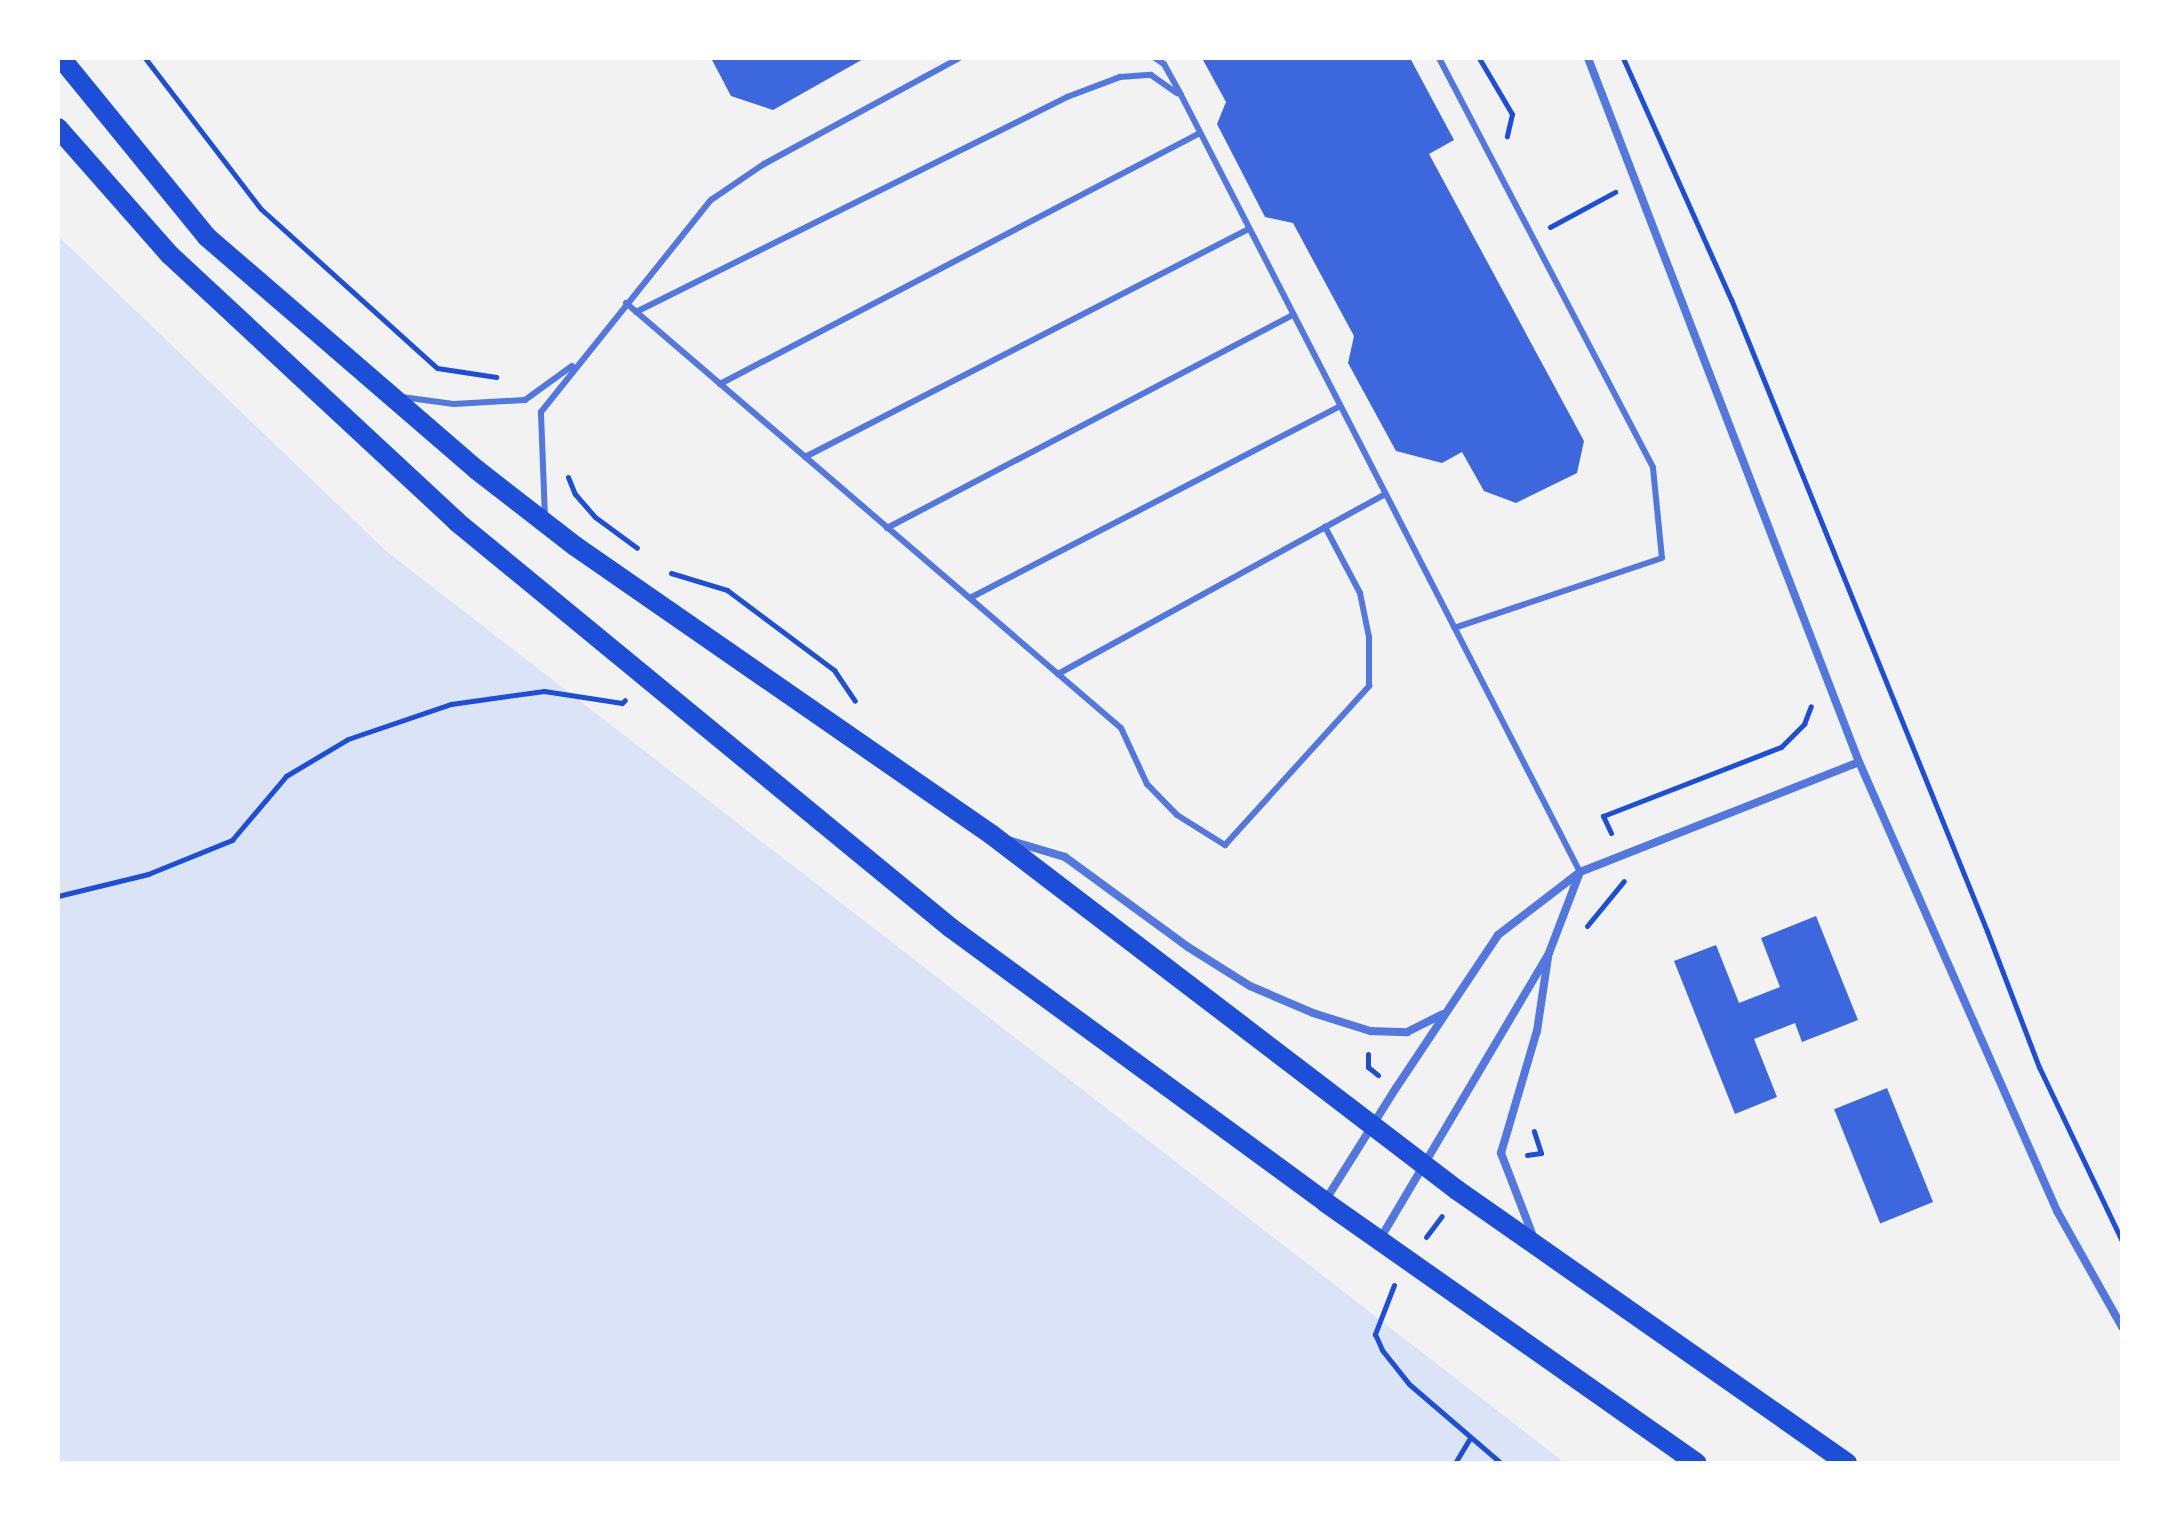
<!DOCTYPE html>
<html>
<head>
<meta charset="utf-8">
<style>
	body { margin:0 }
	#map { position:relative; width:2180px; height:1521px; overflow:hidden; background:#f2f2f2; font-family:Mulish,sans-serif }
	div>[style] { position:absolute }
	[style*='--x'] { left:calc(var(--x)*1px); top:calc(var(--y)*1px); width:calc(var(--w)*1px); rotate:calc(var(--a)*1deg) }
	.green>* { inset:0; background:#dbe4f7 }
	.building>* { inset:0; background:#3d67dc; transform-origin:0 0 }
	.path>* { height:5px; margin:-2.5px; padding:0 2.5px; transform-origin:2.5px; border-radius:2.5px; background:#1d4ed8 }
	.service>* { height:6px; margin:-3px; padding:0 3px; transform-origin:3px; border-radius:3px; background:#5277de }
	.minor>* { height:8px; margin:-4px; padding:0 4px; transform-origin:4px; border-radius:4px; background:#5277de }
	.primary>* { height:20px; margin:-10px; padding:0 10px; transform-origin:10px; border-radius:10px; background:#1d4ed8 }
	span { translate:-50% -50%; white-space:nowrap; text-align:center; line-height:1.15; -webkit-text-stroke:6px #fff; paint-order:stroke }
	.frame { position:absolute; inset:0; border:60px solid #fff; pointer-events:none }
</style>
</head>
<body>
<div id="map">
	<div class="green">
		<div style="clip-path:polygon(58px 236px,386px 551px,1565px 1463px,58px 1463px)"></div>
	</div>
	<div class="building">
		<div style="clip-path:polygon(711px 58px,865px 58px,773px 110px,731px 96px)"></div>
		<div style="clip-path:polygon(1202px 58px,1410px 58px,1454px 140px,1429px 154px,1584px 441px,1577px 473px,1516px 503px,1484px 491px,1462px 452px,1442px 463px,1396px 451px,1348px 363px,1354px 336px,1293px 223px,1265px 217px,1217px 124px,1226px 102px)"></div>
		<div style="clip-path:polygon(1816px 916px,1858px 1020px,1802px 1042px,1795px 1023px,1754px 1039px,1777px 1097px,1735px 1114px,1674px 961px,1716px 945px,1739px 1003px,1780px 987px,1761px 938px)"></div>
		<div style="left:1887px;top:1088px;width:123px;height:57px;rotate:68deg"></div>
	</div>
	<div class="path">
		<div style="--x:145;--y:58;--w:190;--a:52.5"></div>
		<div style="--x:261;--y:209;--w:237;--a:42.1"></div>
		<div style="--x:437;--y:368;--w:60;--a:8.7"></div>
		<div style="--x:1479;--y:58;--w:65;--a:59.5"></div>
		<div style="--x:1512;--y:114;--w:23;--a:103"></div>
		<div style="--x:1623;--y:58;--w:264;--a:65.9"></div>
		<div style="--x:1731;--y:299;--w:682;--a:67.95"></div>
		<div style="--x:1987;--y:931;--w:146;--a:69.1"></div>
		<div style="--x:2039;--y:1067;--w:193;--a:64.5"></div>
		<div style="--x:1550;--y:227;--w:74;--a:-28.3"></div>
		<div style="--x:568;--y:477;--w:18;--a:68"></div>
		<div style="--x:575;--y:494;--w:30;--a:49"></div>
		<div style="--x:595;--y:517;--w:52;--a:36.4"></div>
		<div style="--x:671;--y:573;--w:59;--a:16.9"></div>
		<div style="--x:727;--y:590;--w:134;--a:36.8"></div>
		<div style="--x:834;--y:670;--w:37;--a:56"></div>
		<div style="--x:1611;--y:833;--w:19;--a:-115"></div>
		<div style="--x:1603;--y:816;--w:191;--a:-21.2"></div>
		<div style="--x:1781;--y:747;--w:33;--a:-45"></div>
		<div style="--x:1804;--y:724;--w:19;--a:-69"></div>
		<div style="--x:58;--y:896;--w:93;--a:-13.7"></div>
		<div style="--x:148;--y:874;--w:91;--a:-22"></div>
		<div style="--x:232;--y:840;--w:84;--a:-49.8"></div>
		<div style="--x:286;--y:776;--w:72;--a:-30.8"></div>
		<div style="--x:348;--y:739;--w:109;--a:-18.8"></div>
		<div style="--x:451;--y:704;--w:94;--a:-8"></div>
		<div style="--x:544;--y:691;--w:79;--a:8.7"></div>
		<div style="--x:622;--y:703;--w:4;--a:-45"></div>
		<div style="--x:1587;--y:926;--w:58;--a:-50.6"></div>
		<div style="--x:1368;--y:1054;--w:13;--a:90"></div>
		<div style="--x:1368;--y:1067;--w:13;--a:39"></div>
		<div style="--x:1527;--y:1155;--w:14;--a:-8"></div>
		<div style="--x:1541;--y:1153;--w:23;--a:-108"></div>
		<div style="--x:1426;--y:1237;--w:26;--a:-53"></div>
		<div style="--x:1394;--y:1285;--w:53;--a:111.2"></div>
		<div style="--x:1375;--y:1334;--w:17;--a:66"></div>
		<div style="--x:1382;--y:1350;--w:43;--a:51.5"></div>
		<div style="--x:1409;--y:1384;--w:121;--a:40.7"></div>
		<div style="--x:1455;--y:1463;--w:27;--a:-59"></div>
	</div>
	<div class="service">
		<div style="--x:1155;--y:58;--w:11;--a:34"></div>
		<div style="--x:1164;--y:64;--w:35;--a:61"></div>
		<div style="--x:1181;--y:95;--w:873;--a:62.82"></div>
		<div style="--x:1439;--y:58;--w:462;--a:62.4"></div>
		<div style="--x:1653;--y:468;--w:90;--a:84.3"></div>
		<div style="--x:1662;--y:558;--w:219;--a:161.4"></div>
		<div style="--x:626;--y:303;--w:652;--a:40.65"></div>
		<div style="--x:1121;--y:728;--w:62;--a:65.1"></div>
		<div style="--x:1147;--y:784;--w:43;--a:45.9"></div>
		<div style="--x:1177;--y:815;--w:57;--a:32"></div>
		<div style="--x:1225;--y:845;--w:215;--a:-47.8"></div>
		<div style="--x:1369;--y:686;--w:49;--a:-90"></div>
		<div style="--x:1369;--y:637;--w:45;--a:-101.6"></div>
		<div style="--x:1360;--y:593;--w:75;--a:-117.9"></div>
		<div style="--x:636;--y:312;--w:482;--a:-26.5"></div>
		<div style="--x:1067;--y:97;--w:57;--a:-20.7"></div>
		<div style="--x:1120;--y:77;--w:31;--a:-4"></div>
		<div style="--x:1151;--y:75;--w:32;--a:35"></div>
		<div style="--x:720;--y:384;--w:542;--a:-27.61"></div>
		<div style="--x:402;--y:397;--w:52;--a:7.7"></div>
		<div style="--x:454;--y:404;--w:71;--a:-3.2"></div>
		<div style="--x:525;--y:400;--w:58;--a:-35.9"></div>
		<div style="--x:805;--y:457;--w:499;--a:-27.2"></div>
		<div style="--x:545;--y:518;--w:106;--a:-92.2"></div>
		<div style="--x:541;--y:412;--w:272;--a:-51.3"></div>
		<div style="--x:711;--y:200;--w:64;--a:-34.2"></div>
		<div style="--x:764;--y:164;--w:222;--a:-28.5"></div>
		<div style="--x:887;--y:528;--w:458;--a:-27.7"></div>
		<div style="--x:970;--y:598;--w:417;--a:-27.4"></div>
		<div style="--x:1058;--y:674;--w:373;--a:-28.8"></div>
	</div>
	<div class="minor">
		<div style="--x:1588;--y:58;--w:754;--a:68.95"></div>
		<div style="--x:1859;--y:762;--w:491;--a:66.2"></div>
		<div style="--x:2057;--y:1211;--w:133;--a:60.7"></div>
		<div style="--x:1008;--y:840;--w:59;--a:16.6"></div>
		<div style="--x:1065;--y:857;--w:152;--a:36.2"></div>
		<div style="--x:1188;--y:947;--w:73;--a:32.2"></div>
		<div style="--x:1250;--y:986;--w:69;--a:23.2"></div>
		<div style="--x:1313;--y:1013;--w:60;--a:17.5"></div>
		<div style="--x:1370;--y:1031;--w:37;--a:2"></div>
		<div style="--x:1407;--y:1032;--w:40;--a:-26.6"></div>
		<div style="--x:1325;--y:1201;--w:133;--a:-57.9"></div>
		<div style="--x:1396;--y:1088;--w:184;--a:-56.3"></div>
		<div style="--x:1498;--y:935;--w:103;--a:-37.5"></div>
		<div style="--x:1580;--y:872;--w:300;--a:-21.5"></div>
		<div style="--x:1533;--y:1236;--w:89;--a:-111.1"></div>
		<div style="--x:1501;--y:1153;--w:127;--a:-73.6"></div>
		<div style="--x:1537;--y:1031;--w:75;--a:-81.5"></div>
		<div style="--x:1380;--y:1239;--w:332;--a:-59.4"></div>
		<div style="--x:1549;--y:953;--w:87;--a:-69.1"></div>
	</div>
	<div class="primary">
		<div style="--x:61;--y:58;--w:231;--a:50.8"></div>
		<div style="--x:207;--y:237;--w:357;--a:40.8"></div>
		<div style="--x:477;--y:470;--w:124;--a:37.8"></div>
		<div style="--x:575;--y:546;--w:507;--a:34.72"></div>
		<div style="--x:992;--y:835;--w:585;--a:37.36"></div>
		<div style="--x:1457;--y:1190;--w:476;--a:35"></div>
		<div style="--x:58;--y:128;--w:169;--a:48.6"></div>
		<div style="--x:170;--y:255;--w:392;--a:42.9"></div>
		<div style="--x:457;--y:522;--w:639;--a:39.42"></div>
		<div style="--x:951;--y:928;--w:464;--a:36.2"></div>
		<div style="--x:1325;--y:1202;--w:454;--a:35.1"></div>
	</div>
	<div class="frame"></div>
</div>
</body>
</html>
